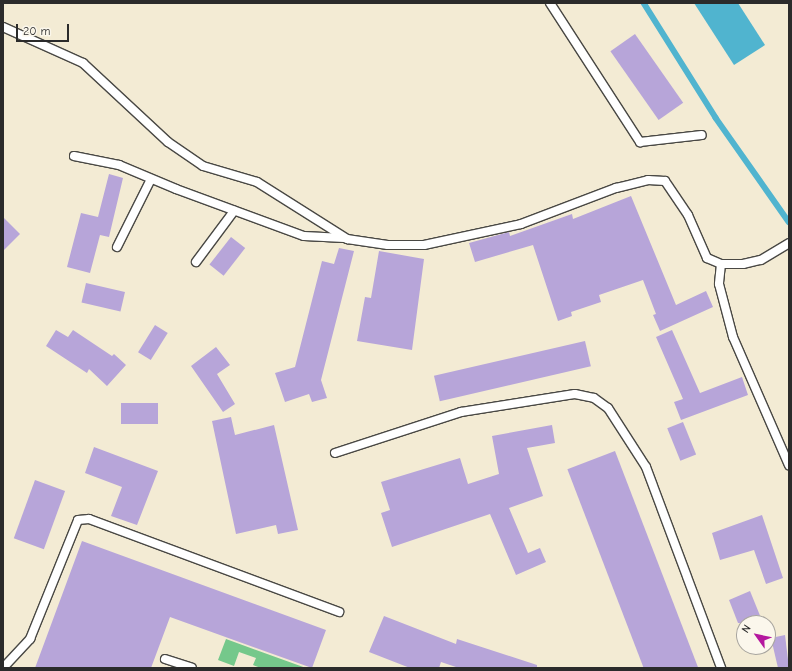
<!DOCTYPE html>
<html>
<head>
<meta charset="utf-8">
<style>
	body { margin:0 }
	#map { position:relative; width:792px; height:671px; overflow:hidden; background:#f3ebd4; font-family:"Comic Neue",sans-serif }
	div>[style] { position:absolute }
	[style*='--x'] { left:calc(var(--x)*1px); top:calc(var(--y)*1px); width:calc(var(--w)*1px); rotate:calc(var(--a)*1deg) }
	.green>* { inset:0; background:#75c88b }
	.water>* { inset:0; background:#50b4cf }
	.stream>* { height:5.5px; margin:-2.75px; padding:0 2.75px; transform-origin:2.75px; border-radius:2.75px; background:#50b4cf }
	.building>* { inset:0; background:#b7a5d9; transform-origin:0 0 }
	.roads { filter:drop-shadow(1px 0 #494844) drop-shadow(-1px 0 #494844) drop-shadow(0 1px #494844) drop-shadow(0 -1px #494844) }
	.service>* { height:8px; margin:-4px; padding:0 4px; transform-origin:4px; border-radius:4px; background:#fff }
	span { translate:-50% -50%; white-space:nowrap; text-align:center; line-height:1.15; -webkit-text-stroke:3px #fbf7ec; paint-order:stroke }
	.frame { position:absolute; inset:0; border:4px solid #2b2b2b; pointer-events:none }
	.north { position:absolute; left:736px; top:615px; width:40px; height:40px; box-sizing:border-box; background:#fbf7ec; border:1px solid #a8a59f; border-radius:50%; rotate:303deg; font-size:11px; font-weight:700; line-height:16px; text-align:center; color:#2b2b2b }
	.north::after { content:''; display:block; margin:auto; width:14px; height:18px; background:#b5179e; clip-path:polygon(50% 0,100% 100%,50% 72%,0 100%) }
	.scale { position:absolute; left:16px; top:24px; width:53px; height:18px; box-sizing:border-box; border:2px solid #2b2b2b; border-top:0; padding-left:5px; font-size:12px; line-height:14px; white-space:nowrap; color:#2b2b2b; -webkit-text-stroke:3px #fbf7ec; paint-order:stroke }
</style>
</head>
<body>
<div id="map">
	<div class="green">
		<div style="clip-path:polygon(226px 639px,306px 668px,261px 668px,253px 665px,256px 658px,239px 652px,234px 666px,218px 660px)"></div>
	</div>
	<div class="water">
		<div style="clip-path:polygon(694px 3px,738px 3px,765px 45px,734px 65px)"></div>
	</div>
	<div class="stream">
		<div style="--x:644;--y:3;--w:136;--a:57.9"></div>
		<div style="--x:716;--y:118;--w:127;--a:54.9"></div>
	</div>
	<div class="building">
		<div style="left:635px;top:34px;width:84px;height:30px;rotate:55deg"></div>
		<div style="clip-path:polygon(109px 174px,123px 178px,109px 237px,100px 235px,90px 273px,67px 267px,81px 213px,98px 217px)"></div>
		<div style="clip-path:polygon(631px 196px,676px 305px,706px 291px,713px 307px,660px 331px,653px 315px,656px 314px,643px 280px,599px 295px,601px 302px,571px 312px,572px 316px,558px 321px,533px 245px,475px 262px,469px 243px,509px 232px,510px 236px,572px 214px,573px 219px)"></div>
		<div style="clip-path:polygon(3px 217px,20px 234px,3px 251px)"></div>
		<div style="left:231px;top:237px;width:18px;height:35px;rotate:38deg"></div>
		<div style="clip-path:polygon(339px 248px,354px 251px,321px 380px,327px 398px,312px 402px,309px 394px,285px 402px,275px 373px,295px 367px,322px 261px,334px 264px)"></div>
		<div style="clip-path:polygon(379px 251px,424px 259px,412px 350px,357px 341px,365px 297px,371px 298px)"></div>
		<div style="left:86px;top:283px;width:40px;height:20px;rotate:13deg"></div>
		<div style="left:155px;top:325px;width:15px;height:32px;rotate:32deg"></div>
		<div style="clip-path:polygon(56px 330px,68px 337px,73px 330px,112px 356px,114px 354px,126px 365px,107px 386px,89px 369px,87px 373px,46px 346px)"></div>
		<div style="clip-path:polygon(672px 330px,700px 393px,742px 377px,748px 395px,681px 420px,674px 402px,683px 399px,656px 337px)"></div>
		<div style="left:585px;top:341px;width:26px;height:155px;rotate:77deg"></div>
		<div style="clip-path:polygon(216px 347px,230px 365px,217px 374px,235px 404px,223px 412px,191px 366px)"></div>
		<div style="left:158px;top:403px;width:21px;height:37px;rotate:90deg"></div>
		<div style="clip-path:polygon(231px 417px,235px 435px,274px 425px,298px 530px,278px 534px,276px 525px,236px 534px,212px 421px)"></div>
		<div style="left:683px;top:422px;width:35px;height:17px;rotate:68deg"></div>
		<div style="clip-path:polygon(552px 425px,555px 443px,527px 448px,543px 496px,509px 508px,528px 553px,540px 548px,546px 562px,516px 575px,490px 514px,392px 547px,381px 513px,390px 510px,381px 482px,460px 458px,468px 484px,499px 474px,492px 436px)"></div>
		<div style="clip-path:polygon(94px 447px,158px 471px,137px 525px,111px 516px,122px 487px,85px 473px)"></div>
		<div style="left:615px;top:451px;width:233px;height:51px;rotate:69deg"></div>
		<div style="left:35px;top:480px;width:32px;height:62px;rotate:20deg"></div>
		<div style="clip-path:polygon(762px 515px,783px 578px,766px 584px,754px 550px,720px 560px,712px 533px)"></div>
		<div style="clip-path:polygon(82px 541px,326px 630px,312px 668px,170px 617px,151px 668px,35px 668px)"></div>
		<div style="clip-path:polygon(750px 591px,763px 623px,738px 623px,729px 600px)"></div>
		<div style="clip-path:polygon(384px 616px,456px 644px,457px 639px,537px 665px,537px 668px,459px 668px,441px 662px,439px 668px,410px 668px,369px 652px)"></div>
		<div style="clip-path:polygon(785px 635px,789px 668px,778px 668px,771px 638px)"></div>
	</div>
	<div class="roads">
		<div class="service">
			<div style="--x:550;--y:3;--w:166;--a:57.1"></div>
			<div style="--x:640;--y:142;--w:62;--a:-6.4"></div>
			<div style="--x:3;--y:27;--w:88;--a:24.2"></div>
			<div style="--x:83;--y:63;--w:116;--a:42.9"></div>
			<div style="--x:168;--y:142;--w:42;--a:34.4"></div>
			<div style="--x:203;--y:166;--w:56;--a:16.5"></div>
			<div style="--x:257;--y:182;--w:107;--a:32.3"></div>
			<div style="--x:347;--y:239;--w:41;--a:8.3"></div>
			<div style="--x:388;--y:245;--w:36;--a:0"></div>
			<div style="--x:424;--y:245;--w:99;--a:-12.2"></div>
			<div style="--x:521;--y:224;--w:102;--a:-20.8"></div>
			<div style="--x:616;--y:188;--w:33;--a:-14"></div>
			<div style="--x:648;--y:180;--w:17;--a:3"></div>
			<div style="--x:665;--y:181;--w:41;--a:55.9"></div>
			<div style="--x:688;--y:215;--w:47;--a:66.2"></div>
			<div style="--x:707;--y:258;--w:15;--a:23"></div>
			<div style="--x:721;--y:264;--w:22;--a:0"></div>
			<div style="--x:743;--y:264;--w:18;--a:-13"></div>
			<div style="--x:761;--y:260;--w:33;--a:-31"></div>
			<div style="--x:74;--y:156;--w:46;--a:11.3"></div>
			<div style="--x:119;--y:165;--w:62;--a:22.8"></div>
			<div style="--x:176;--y:189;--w:136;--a:20.2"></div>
			<div style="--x:304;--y:236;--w:40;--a:2.9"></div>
			<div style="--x:117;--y:247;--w:76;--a:-63.4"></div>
			<div style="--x:196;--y:262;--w:64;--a:-53.3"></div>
			<div style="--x:721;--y:264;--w:20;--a:96"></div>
			<div style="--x:719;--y:284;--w:55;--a:75.2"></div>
			<div style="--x:733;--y:337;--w:140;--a:66.4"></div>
			<div style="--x:335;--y:453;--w:133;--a:-18"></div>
			<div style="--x:461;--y:412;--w:115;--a:-9"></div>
			<div style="--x:575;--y:394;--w:19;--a:12"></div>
			<div style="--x:594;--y:398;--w:17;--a:36"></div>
			<div style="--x:608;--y:408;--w:70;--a:57.2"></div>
			<div style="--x:646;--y:467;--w:215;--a:69.5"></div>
			<div style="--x:165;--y:659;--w:28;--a:18"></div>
			<div style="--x:3;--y:668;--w:40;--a:-47"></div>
			<div style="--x:30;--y:639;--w:128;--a:-68"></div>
			<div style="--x:78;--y:520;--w:11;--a:-5"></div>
			<div style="--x:89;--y:519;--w:267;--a:20.4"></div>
		</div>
	</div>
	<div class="frame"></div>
	<div class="north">N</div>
	<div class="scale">20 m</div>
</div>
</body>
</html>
